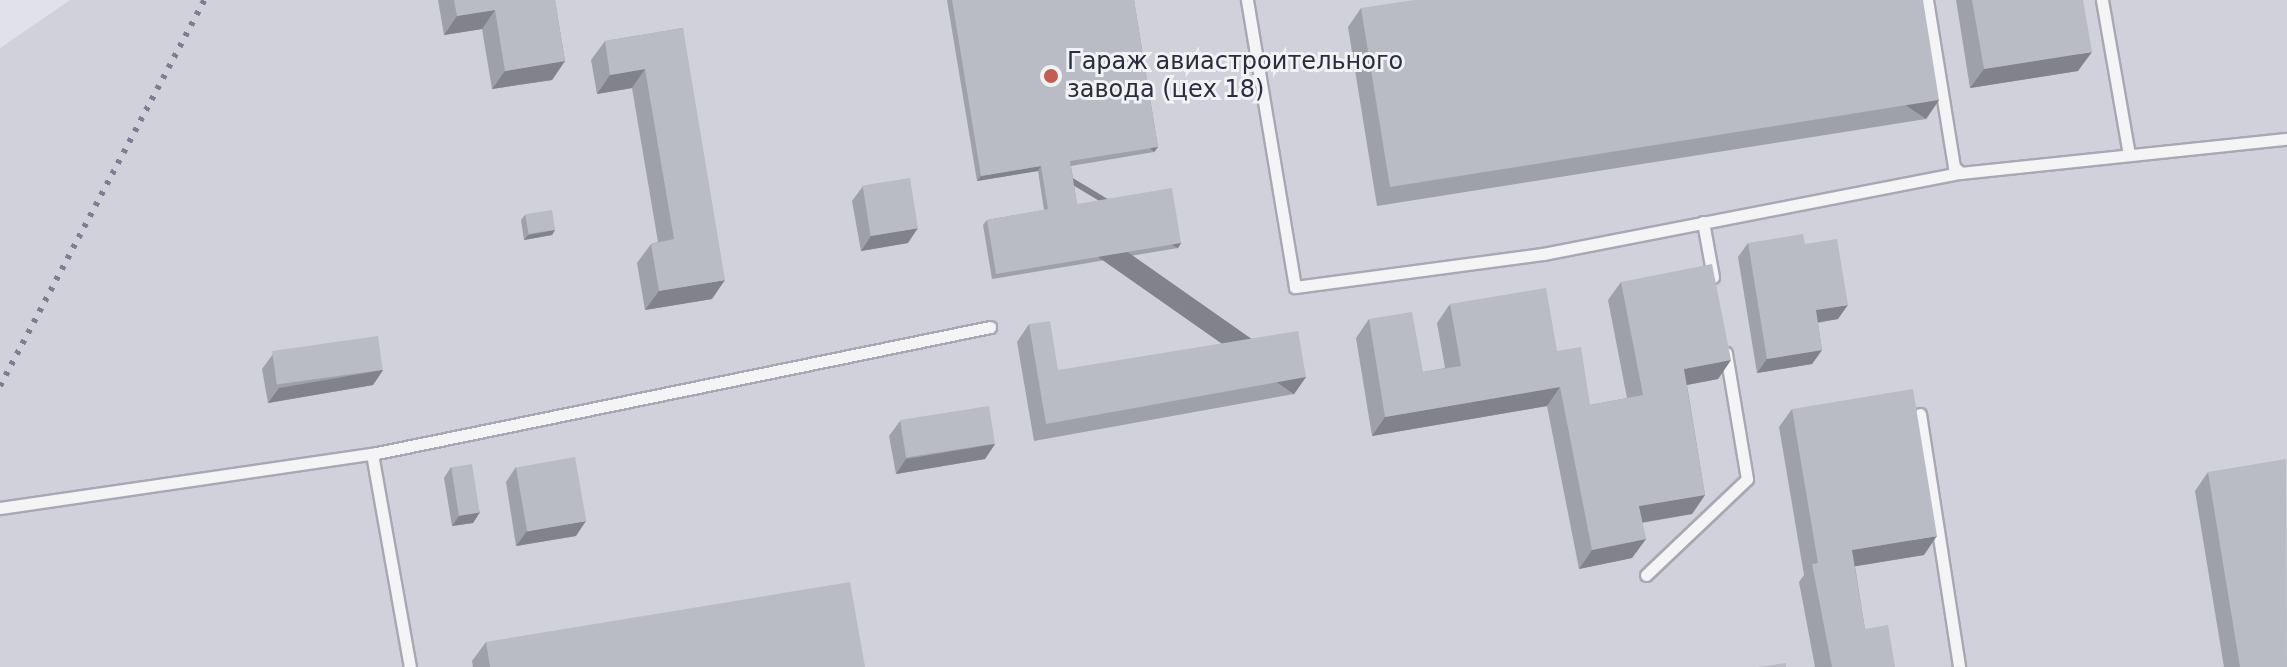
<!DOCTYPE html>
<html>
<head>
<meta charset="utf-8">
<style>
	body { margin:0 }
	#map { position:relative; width:2287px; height:667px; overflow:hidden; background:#e1e2e9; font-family:"DejaVu Sans",sans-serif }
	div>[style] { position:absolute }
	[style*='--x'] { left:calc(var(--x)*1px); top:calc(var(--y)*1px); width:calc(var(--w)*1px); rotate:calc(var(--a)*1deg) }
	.built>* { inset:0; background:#d0d1da }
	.roads { filter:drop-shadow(2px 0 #a7a8b3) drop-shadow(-2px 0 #a7a8b3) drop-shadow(0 2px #a7a8b3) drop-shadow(0 -2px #a7a8b3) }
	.service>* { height:11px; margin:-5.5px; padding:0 5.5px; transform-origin:5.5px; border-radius:5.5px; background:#f4f4f7 }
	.rail>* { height:6px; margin-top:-3px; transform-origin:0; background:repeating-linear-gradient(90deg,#7c7f91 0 4px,transparent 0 12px) }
	.wall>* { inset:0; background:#9fa1a9 }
	.shaded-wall>* { inset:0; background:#82838a; transform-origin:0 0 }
	.building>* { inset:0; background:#b9bbc5; transform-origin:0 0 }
	.dots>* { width:22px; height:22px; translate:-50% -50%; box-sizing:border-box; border:4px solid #f1f2f6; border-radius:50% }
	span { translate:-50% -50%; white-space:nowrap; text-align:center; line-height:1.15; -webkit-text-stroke:6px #f1f2f6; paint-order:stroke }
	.poi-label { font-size:24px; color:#2b2d3f }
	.left { translate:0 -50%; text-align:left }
</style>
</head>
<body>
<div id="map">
	<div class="built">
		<div style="clip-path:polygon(70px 0,2287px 0,2287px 667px,0 667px,0 48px)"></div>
	</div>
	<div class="roads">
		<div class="service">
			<div style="--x:1247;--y:0;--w:291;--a:80.5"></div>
			<div style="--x:1295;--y:287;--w:250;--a:-7.6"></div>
			<div style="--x:1543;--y:254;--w:426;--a:-11"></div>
			<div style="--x:1961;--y:173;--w:328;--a:-6"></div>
			<div style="--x:1927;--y:0;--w:169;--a:80.8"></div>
			<div style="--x:1954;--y:167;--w:9;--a:41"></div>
			<div style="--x:2102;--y:0;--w:156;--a:80.1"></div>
			<div style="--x:1703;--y:222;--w:56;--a:79.7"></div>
			<div style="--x:1920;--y:414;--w:256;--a:81.2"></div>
			<div style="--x:372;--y:454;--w:631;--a:-11.61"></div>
			<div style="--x:0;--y:508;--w:376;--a:-8.3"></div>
			<div style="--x:372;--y:454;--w:216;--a:79.9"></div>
			<div style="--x:1646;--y:575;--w:139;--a:-43.5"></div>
			<div style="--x:1747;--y:479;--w:128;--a:-99.5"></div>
		</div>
	</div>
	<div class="rail">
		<div style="--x:0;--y:386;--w:437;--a:-62.1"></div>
	</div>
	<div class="wall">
		<div style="clip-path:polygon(438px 0,555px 0,565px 61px,552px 80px,492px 89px,482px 29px,444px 35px)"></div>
		<div style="clip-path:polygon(947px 0,1134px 0,1158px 147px,1154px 152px,1071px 166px,1077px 204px,1181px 243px,1178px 248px,992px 279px,983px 225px,987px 220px,1044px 210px,1038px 171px,977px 181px)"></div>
		<div style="clip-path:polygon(1956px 0,2083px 0,2078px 71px,1970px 88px)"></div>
		<div style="clip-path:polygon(1361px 8px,1939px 100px,1926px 119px,1377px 206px,1348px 27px)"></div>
		<div style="clip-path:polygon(683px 28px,712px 299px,645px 310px,637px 263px,651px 244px,658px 242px,632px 88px,597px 94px,591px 60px,605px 41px)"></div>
		<div style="clip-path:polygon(863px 186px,908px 243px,861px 251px,852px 201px)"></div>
		<div style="clip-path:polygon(525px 215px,555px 230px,552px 235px,524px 240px,521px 220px)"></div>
		<div style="clip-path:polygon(1748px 243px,1805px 244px,1838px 319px,1818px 323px,1822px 350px,1812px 364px,1757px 373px,1738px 257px)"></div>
		<div style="clip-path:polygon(1621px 282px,1731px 360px,1718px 379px,1687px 385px,1705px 495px,1692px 514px,1642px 523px,1646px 539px,1632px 558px,1579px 569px,1547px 406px,1372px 436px,1356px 338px,1369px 319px,1423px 372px,1445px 368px,1437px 323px,1450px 304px,1557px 351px,1590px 405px,1627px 398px,1608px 300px)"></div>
		<div style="clip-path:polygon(1029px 324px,1058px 370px,1306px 377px,1294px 394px,1034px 441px,1017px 342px)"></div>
		<div style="clip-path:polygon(273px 354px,383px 370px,373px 385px,268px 403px,262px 369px)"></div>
		<div style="clip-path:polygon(1792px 409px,1924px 555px,1855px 566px,1865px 629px,1895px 667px,1815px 667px,1799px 582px,1804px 575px,1779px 427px)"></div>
		<div style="clip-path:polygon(900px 421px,995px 444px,985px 459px,896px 474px,889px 436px)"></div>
		<div style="clip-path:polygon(451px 467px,480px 512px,473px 523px,452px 526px,444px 478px)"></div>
		<div style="clip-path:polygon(516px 467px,576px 536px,516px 546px,506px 482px)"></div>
		<div style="clip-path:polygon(2208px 472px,2287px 667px,2224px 667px,2195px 491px)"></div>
		<div style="clip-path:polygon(486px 642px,865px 667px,473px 667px,472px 661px)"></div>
	</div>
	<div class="shaded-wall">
		<div style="clip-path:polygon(495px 10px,482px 29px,444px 35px,457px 16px)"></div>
		<div style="clip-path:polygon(2092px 52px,2078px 71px,1970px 88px,1984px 69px)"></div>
		<div style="clip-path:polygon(565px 61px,552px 80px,492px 89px,505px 71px)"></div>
		<div style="clip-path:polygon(645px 69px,632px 88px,597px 94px,610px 75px)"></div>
		<div style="left:1939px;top:100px;width:23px;height:556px;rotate:124deg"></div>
		<div style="left:1158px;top:147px;width:6px;height:89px;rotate:129deg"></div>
		<div style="clip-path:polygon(1041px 166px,1038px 171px,977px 181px,981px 176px)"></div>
		<div style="clip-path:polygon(918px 228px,908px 243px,861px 251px,871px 236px)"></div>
		<div style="clip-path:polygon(555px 230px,552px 235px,524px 240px,528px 235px)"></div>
		<div style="left:1181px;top:243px;width:6px;height:188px;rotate:121deg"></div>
		<div style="clip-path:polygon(725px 280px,712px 299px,645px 310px,659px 291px)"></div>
		<div style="clip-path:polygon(1848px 305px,1838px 319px,1806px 324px,1816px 310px)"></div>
		<div style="clip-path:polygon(1822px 350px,1812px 364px,1757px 373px,1767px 359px)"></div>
		<div style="clip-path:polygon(1731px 360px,1718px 379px,1671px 388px,1684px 369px)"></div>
		<div style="clip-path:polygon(383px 370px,373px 385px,268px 403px,279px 388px)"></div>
		<div style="left:1306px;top:377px;width:21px;height:264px;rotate:125deg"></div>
		<div style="clip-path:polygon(1560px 387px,1547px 406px,1372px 436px,1385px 417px)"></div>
		<div style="clip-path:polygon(995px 444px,985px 459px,896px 474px,906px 459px)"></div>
		<div style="clip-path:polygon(1705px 495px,1692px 514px,1626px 525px,1639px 506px)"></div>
		<div style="clip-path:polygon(480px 512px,473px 523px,452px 526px,459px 516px)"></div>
		<div style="clip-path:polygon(586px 521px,576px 536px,516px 546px,527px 531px)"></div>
		<div style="clip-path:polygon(1937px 536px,1924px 555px,1839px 569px,1852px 550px)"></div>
		<div style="clip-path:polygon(1646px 539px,1632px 558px,1579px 569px,1592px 550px)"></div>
	</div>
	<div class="building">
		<div style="clip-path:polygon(454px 0,555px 0,565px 61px,505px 71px,495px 10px,457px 16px)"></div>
		<div style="clip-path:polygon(952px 0,1134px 0,1158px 147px,1070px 161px,1077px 204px,1172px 188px,1181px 243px,996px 274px,987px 220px,1048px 209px,1041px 166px,981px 176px)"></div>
		<div style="clip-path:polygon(1414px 0,1923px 0,1939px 100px,1390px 187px,1361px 8px)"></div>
		<div style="clip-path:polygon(1972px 0,2083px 0,2092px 52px,1984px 69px)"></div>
		<div style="clip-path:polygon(683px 28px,725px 280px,659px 291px,651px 244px,674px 239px,645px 69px,610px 75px,605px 41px)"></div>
		<div style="left:910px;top:178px;width:51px;height:48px;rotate:81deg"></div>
		<div style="left:552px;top:210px;width:20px;height:27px;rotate:81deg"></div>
		<div style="clip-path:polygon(1803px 234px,1805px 244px,1837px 239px,1848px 305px,1816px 310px,1822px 350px,1767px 359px,1748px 243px)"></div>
		<div style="clip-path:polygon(1712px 264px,1731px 360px,1684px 369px,1705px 495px,1639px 506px,1646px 539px,1592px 550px,1560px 387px,1385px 417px,1369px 319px,1412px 312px,1423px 372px,1461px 366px,1450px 304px,1546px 288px,1557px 351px,1581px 347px,1590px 405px,1643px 395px,1621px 282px)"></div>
		<div style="clip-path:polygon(1050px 321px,1058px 370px,1298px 331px,1306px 377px,1046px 424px,1029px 324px)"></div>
		<div style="left:378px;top:336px;width:34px;height:107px;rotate:82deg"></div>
		<div style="clip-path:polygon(1913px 389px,1937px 536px,1852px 550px,1865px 629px,1888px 625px,1895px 667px,1832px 667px,1812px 564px,1818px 563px,1792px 409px)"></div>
		<div style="left:989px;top:406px;width:38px;height:90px;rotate:81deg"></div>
		<div style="left:575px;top:457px;width:65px;height:60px;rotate:80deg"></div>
		<div style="clip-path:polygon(2286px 459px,2287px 667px,2240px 667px,2208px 472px)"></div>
		<div style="left:472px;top:464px;width:49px;height:21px;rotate:81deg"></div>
		<div style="clip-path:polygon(850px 582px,865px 667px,490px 667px,486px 642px)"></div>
		<div style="clip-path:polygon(1786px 663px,1786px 667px,1758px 667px)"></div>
	</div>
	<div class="dots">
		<div style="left:1051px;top:76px;background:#c25e52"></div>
	</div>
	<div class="poi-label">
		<span class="left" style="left:1067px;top:76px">Гараж авиастроительного<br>завода (цех 18)</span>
	</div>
</div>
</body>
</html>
